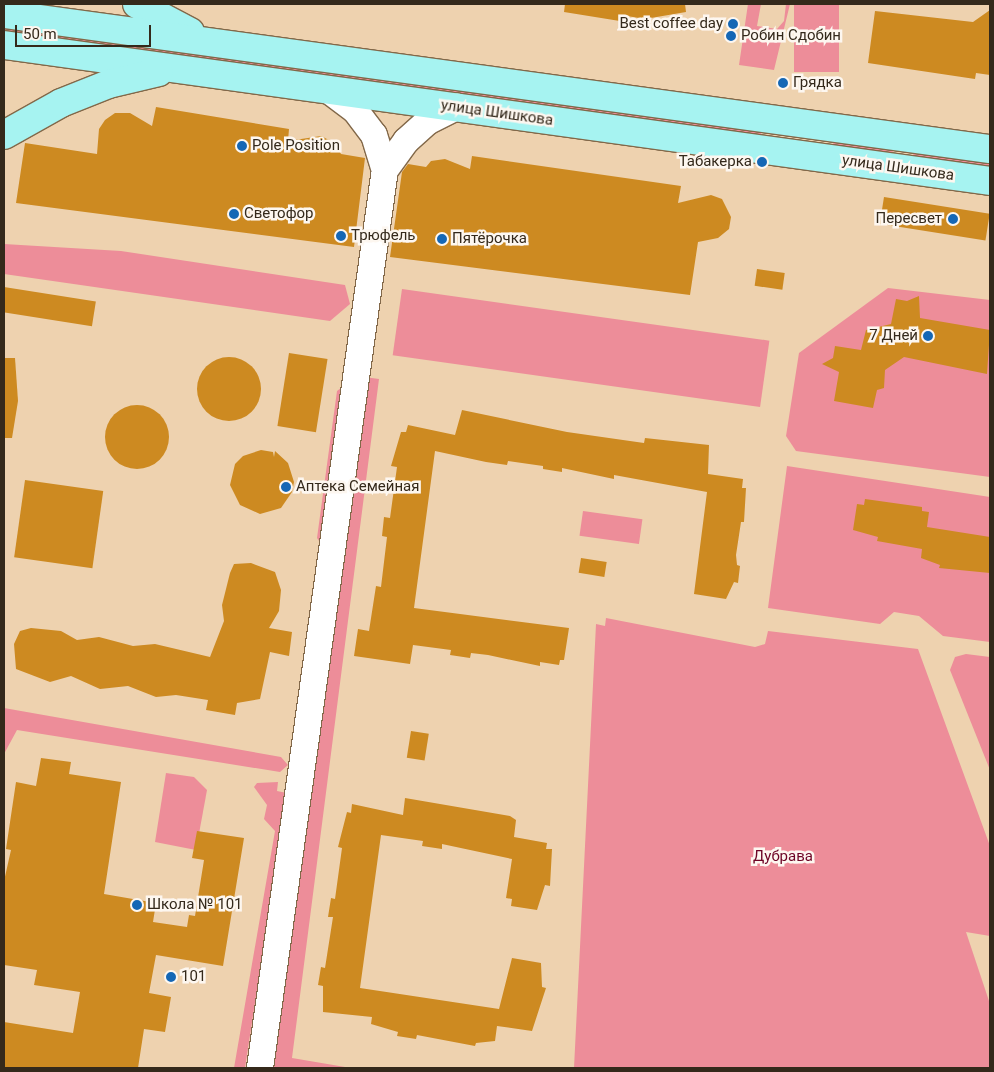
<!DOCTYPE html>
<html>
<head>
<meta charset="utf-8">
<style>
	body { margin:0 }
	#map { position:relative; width:994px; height:1072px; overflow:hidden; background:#eed2af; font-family:Roboto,sans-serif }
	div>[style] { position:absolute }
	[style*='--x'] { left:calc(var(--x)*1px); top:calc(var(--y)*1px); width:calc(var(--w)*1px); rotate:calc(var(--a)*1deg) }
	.green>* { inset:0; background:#ed8d99; transform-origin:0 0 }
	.building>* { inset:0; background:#cd8a21; transform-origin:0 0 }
	.round { border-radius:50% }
	.roads { filter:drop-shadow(1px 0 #826849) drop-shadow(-1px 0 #826849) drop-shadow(0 1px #826849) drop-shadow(0 -1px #826849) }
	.minor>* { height:26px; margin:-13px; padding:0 13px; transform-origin:13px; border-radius:13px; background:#fff }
	.major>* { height:28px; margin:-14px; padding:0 14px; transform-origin:14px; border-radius:14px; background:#a6f3f1 }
	.dots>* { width:14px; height:14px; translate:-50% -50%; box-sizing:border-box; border:2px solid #fdf7f0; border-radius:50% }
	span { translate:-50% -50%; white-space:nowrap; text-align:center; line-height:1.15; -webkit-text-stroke:5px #fdf7f0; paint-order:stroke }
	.poi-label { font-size:15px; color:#34291b }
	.right { translate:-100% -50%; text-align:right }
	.left { translate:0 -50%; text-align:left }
	.street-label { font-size:15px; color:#34291b }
	.park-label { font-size:15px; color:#6d0425 }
	.frame { position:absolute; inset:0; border:5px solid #34291b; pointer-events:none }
	.scale { position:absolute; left:15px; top:25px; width:136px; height:22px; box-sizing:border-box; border:2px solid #34291b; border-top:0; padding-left:6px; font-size:15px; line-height:18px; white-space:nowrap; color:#34291b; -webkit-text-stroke:4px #fdf7f0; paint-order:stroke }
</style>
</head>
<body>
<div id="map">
	<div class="green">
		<div style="clip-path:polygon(748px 4px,761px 4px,757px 26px,777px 29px,784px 21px,786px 4px,790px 4px,774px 70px,739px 65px)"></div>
		<div style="left:794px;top:4px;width:45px;height:68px"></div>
		<div style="left:4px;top:24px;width:765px;height:11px;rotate:8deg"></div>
		<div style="left:834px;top:138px;width:60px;height:11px;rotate:8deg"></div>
		<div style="left:914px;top:149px;width:77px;height:12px;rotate:7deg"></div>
		<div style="clip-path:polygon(4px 244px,121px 251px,345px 285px,350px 304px,330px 321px,4px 274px)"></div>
		<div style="clip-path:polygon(888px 288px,990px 300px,990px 477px,796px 451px,786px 436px,799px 353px)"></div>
		<div style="left:402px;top:289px;width:371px;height:67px;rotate:8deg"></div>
		<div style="clip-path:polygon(357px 376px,379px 379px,292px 1058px,351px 1068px,260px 1068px,331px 558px,317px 538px,337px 391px)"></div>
		<div style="clip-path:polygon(787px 466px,990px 497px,990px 642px,943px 636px,919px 616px,894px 612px,880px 624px,768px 608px)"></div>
		<div style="left:583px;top:511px;width:60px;height:25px;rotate:8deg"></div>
		<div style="clip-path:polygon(606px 618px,755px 647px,765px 644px,768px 631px,918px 649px,990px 846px,990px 936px,966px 932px,990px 1004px,990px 1068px,574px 1068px,596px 624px,605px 626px)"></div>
		<div style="clip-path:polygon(966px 654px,990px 657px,990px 770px,950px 670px,955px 657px)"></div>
		<div style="clip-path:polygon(4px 708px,281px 757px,288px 765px,280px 772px,17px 730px,4px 754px)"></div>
		<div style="clip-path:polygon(166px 773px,194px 777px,207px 790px,196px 850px,155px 842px)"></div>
		<div style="clip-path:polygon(278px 782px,277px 791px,287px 793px,245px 1068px,234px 1068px,275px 831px,264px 819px,267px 805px,254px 787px,257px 783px)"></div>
	</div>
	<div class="building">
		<div style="clip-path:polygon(565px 4px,685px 4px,686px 12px,645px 19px,627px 16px,626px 22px,564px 12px)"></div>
		<div style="clip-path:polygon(990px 10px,990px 75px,976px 73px,975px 79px,868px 63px,875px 11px,973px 22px)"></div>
		<div style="clip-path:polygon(156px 107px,289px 129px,288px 141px,321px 136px,335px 143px,341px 154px,365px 158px,354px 247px,16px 203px,25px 143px,97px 154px,99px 129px,105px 120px,115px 113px,130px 113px,152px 126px)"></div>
		<div style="clip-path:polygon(472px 156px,681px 186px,678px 203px,711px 195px,722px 199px,731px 217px,729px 229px,718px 238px,698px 242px,690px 295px,390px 257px,402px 172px,408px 164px,426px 167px,431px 161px,445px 159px,470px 169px)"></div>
		<div style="left:884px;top:197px;width:107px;height:27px;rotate:9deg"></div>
		<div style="left:757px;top:269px;width:28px;height:17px;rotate:8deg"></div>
		<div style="left:4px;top:287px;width:93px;height:25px;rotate:9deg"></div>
		<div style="clip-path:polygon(919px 296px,920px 318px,990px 330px,987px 374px,904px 357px,885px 370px,884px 388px,877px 390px,873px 408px,834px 401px,839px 372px,822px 364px,833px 358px,835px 346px,861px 350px,866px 330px,891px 324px,896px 299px,907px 301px)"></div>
		<div style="left:289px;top:353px;width:39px;height:74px;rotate:9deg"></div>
		<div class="round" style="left:197px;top:357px;width:64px;height:64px"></div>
		<div style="clip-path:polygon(4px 358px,15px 358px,18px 401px,12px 438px,4px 438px)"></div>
		<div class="round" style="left:105px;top:405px;width:64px;height:64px"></div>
		<div style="clip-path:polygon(462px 410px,567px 432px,644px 443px,645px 438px,709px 445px,708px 474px,743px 479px,742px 488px,746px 488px,744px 522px,741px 522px,736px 555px,737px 565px,740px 566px,738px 583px,734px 582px,726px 599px,694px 594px,707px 492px,614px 475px,614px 479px,562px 468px,562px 472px,543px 469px,543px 466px,508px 461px,507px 465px,486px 462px,435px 451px,414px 608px,569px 628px,564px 660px,560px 660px,559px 665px,540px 662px,540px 666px,488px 655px,471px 653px,470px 658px,450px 655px,451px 650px,413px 645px,410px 664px,354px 656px,358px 629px,369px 631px,376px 586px,381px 587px,387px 537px,382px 536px,384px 517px,390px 518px,397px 467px,391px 466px,401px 432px,406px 432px,408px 425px,455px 435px)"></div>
		<div style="clip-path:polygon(261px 450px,273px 452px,274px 457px,275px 451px,288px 463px,294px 482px,292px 492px,281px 508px,260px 514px,240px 505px,230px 485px,235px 464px,243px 456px)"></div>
		<div style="left:25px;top:480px;width:79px;height:78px;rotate:8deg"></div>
		<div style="clip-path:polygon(865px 499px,922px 507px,922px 511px,929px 512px,927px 527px,990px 537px,990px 573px,939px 568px,940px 565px,921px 558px,922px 549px,877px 541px,878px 537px,853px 530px,857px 504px,864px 505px)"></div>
		<div style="left:581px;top:558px;width:26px;height:15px;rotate:9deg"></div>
		<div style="clip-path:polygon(251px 563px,275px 572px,281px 590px,279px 611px,269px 628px,292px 632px,289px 656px,270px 652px,260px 699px,237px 703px,235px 715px,206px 710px,208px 700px,176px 695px,156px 697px,128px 686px,100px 689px,71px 676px,50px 682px,16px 669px,14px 644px,20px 631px,31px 628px,61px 631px,77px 640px,99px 637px,133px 646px,155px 644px,210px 657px,224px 621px,222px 605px,230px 573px,234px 564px)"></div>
		<div style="left:411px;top:731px;width:18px;height:27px;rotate:9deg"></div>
		<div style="clip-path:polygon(41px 758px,71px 762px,69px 774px,121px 782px,104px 894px,156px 903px,153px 922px,187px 927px,189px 915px,195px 916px,204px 860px,192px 858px,197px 831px,244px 838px,223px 966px,156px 955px,149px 993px,171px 997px,165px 1032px,144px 1029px,138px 1068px,4px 1068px,4px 1022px,73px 1033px,80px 992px,34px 985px,37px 970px,4px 965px,4px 881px,11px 850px,6px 849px,16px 782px,36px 786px)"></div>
		<div style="clip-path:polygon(405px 798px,510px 816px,516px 820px,514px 837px,547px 843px,546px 849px,552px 849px,550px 886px,545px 885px,537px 910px,511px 906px,512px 899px,506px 898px,512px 859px,442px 844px,442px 849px,422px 846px,423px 841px,381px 835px,360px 988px,499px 1009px,512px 958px,541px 963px,542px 987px,546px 988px,532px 1031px,497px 1026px,495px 1041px,476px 1043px,475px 1046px,417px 1035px,416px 1039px,397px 1036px,398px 1032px,371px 1024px,372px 1017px,323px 1012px,323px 986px,318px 985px,321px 967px,325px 968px,333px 917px,328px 917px,331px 898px,335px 899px,342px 848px,338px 847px,347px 812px,351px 813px,352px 804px,403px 815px)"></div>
	</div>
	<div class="roads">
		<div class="minor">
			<div style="--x:327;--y:89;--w:35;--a:37"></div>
			<div style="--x:355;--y:110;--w:31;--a:53"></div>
			<div style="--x:374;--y:135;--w:37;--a:73"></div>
			<div style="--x:385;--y:170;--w:36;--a:-54"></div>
			<div style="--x:406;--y:141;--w:28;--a:-42"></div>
			<div style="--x:427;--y:122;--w:34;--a:-27"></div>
			<div style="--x:260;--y:1068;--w:907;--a:-82.08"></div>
		</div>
		<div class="major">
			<div style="--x:137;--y:4;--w:60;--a:27.8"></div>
			<div style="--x:4;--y:14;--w:995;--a:7.8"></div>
			<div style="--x:4;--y:45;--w:995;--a:7.85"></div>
			<div style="--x:4;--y:135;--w:65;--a:-29.3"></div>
			<div style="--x:61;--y:103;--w:52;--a:-21.6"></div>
			<div style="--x:109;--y:84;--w:51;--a:-13.5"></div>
		</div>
	</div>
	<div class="dots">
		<div style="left:733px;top:24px;background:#1567b5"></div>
		<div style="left:731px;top:36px;background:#1567b5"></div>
		<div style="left:783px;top:83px;background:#1567b5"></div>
		<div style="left:242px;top:146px;background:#1567b5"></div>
		<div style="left:762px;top:162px;background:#1567b5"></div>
		<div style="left:234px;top:214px;background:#1567b5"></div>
		<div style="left:953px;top:219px;background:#1567b5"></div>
		<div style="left:341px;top:236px;background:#1567b5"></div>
		<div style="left:442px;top:239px;background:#1567b5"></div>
		<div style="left:928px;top:336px;background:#1567b5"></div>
		<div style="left:286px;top:487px;background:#1567b5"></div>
		<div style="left:137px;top:905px;background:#1567b5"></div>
		<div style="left:171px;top:977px;background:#1567b5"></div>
	</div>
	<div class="poi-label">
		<span class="right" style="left:723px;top:24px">Best coffee day</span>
		<span class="left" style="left:741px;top:36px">Робин Сдобин</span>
		<span class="left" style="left:793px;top:83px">Грядка</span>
		<span class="left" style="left:252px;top:146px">Pole Position</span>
		<span class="right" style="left:752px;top:162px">Табакерка</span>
		<span class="left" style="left:244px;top:214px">Светофор</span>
		<span class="right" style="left:942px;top:219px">Пересвет</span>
		<span class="left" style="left:351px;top:236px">Трюфель</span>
		<span class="left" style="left:452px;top:239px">Пятёрочка</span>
		<span class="right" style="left:918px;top:336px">7 Дней</span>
		<span class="left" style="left:296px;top:487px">Аптека Семейная</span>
		<span class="left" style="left:147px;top:905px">Школа № 101</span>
		<span class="left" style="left:181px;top:977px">101</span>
	</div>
	<div class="street-label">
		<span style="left:497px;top:113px;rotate:8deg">улица Шишкова</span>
		<span style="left:898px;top:168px;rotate:8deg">улица Шишкова</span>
	</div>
	<div class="park-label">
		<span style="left:783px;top:857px">Дубрава</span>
	</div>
	<div class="frame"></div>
	<div class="scale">50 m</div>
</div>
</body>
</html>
